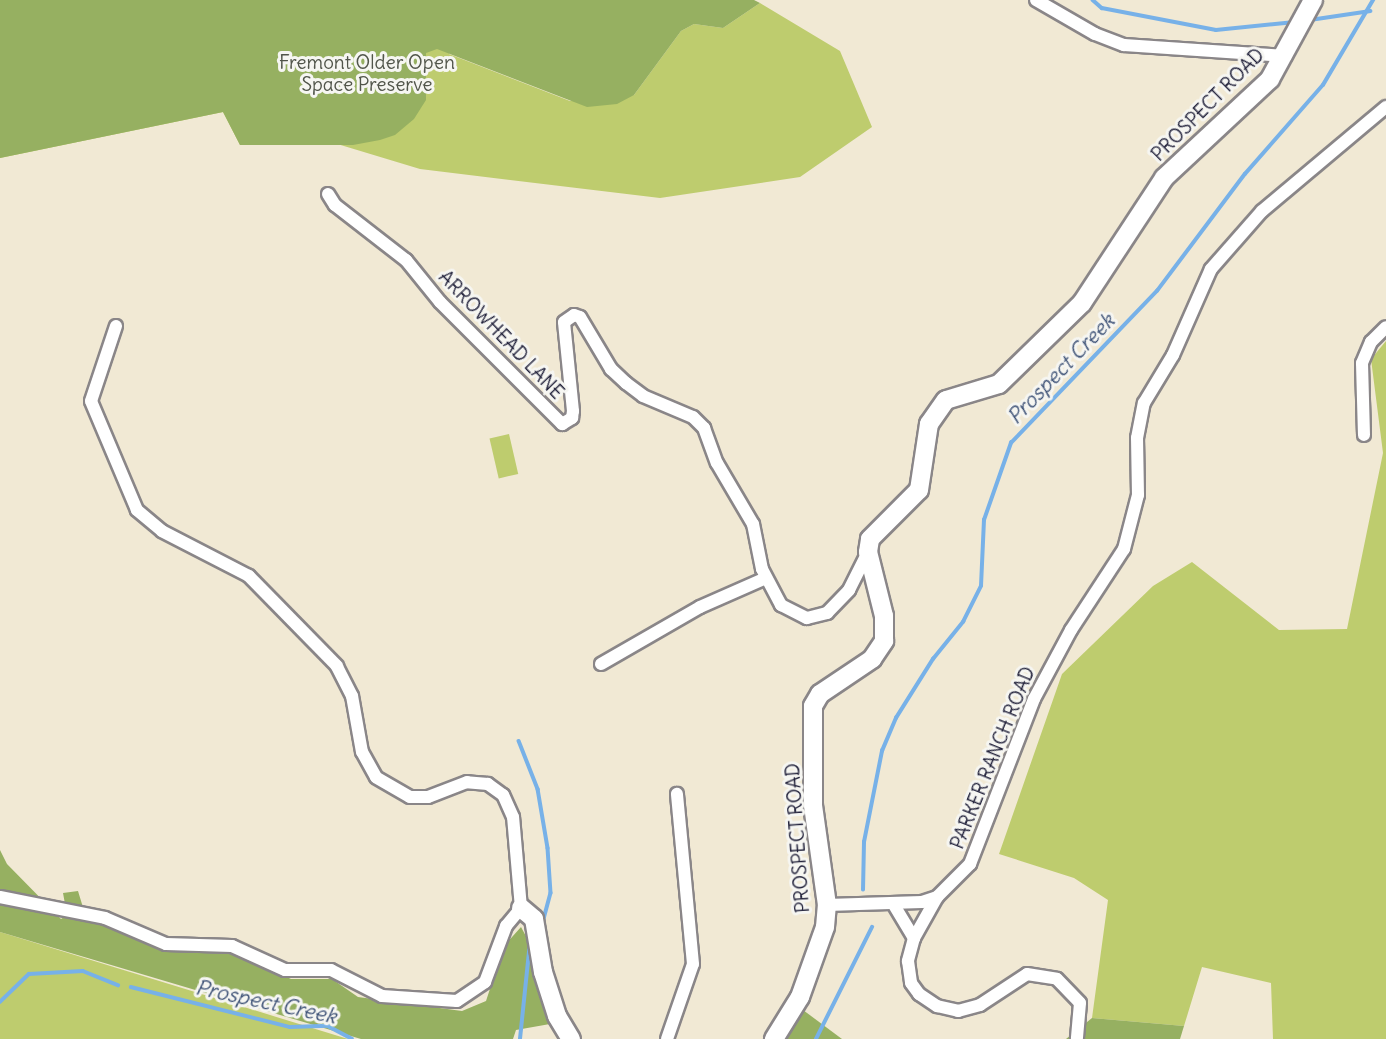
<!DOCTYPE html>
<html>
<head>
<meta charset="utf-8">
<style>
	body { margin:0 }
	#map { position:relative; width:1386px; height:1039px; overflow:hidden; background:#f1e9d4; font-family:Delius,sans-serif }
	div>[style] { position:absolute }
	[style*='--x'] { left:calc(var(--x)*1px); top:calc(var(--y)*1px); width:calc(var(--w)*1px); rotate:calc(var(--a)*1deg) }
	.green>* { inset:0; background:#becc6e; transform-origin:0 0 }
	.forest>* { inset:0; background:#96b061 }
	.stream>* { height:3.5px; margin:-1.75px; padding:0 1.75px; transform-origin:1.75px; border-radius:1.75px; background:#77b1e8 }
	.roads { filter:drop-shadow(2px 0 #8a8688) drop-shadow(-2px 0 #8a8688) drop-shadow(0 2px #8a8688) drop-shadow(0 -2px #8a8688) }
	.street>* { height:12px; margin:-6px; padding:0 6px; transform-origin:6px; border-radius:6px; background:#fff }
	.secondary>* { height:18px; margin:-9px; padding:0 9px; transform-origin:9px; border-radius:9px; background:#fff }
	span { translate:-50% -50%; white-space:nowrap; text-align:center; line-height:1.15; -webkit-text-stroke:6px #f6f6f2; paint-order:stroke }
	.park-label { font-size:19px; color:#51554a }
	.street-label { font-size:19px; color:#22223b }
	.water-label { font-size:21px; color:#405478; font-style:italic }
</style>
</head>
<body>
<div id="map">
	<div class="green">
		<div style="clip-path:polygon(0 0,464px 0,449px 54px,570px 101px,634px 95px,681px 31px,694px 24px,723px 28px,760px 3px,840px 51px,872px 127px,800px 177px,660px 198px,420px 169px,334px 143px,240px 145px,223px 112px,0 158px)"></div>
		<div style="clip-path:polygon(1386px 341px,1386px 1039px,1273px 1039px,1271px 983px,1202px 967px,1184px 1026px,1092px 1018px,1108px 900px,1074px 878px,999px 854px,1062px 674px,1153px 586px,1192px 562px,1279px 630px,1347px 629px,1383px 453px,1371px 359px)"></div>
		<div style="left:509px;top:434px;width:41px;height:20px;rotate:77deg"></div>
		<div style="clip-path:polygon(0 932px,348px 1039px,0 1039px)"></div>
	</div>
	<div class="forest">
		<div style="clip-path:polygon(0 0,754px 0,760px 3px,723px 28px,694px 24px,681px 31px,634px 95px,617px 104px,587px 107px,437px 49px,426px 53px,426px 100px,414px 119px,395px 135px,380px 140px,353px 145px,240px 145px,223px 112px,0 158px)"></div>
		<div style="clip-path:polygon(0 850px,7px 864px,61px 919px,67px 915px,63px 893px,78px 891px,85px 914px,164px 947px,232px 951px,291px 979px,332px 979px,358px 997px,462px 1011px,486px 1001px,504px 946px,521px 927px,534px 951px,537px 983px,550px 1024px,516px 1030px,513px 1039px,361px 1039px,0 932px)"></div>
		<div style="clip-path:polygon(803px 1010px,842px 1039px,783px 1039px)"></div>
		<div style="clip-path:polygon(1092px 1018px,1184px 1026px,1180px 1039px,1066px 1039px)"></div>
	</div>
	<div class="stream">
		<div style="--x:1093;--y:0;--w:12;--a:42"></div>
		<div style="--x:1102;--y:8;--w:116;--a:10.9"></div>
		<div style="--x:1216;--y:30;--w:79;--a:-5.8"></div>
		<div style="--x:1310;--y:20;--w:61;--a:-8.5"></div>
		<div style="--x:519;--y:741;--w:52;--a:68.4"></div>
		<div style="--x:538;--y:789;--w:60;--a:80.4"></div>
		<div style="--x:548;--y:848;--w:45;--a:86.2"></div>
		<div style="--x:551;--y:893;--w:31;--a:105"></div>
		<div style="--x:863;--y:890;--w:48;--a:-88.8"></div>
		<div style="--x:864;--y:842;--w:93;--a:-78.8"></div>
		<div style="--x:882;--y:751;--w:36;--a:-67"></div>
		<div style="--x:896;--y:718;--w:70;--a:-57.9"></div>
		<div style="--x:933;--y:659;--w:48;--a:-51"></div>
		<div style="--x:963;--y:622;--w:40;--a:-63.4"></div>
		<div style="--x:981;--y:586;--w:66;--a:-87.4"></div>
		<div style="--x:984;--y:520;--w:82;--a:-70.7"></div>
		<div style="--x:1011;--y:443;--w:211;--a:-46.2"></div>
		<div style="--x:1157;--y:291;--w:146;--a:-53.1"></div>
		<div style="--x:1245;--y:174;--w:118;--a:-48.8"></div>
		<div style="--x:1323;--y:85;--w:99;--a:-59.5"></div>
		<div style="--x:131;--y:987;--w:164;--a:14.1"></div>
		<div style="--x:290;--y:1027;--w:38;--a:-2"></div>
		<div style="--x:328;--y:1026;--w:27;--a:28"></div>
		<div style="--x:0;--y:1002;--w:40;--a:-44"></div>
		<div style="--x:29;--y:974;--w:54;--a:-3.2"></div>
		<div style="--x:83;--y:971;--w:38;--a:22"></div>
		<div style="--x:520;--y:1039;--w:97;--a:-84.1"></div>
		<div style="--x:816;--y:1039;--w:125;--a:-63.4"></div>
	</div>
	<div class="roads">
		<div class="street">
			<div style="--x:1036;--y:0;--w:68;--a:30"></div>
			<div style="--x:1095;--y:34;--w:31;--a:21"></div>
			<div style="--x:1124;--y:45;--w:162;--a:3.9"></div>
			<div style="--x:328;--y:194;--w:13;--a:58"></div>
			<div style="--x:335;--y:205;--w:90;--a:37.8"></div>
			<div style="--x:406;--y:260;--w:54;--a:51"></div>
			<div style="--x:440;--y:302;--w:173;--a:45"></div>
			<div style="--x:562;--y:424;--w:12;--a:-31"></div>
			<div style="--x:572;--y:418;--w:7;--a:-82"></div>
			<div style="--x:573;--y:411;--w:89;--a:-95.8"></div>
			<div style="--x:564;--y:322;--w:12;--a:-35"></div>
			<div style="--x:574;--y:315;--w:6;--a:18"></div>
			<div style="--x:580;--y:317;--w:61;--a:59.2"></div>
			<div style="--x:611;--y:369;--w:21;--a:43"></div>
			<div style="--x:626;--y:383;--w:21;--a:37"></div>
			<div style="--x:643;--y:396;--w:54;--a:22.8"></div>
			<div style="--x:693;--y:417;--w:16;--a:45"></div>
			<div style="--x:704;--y:428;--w:37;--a:70"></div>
			<div style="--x:717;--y:463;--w:71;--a:59.5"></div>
			<div style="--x:753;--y:524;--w:46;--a:78.7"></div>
			<div style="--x:762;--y:569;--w:41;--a:62.2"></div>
			<div style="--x:781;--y:605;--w:29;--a:27"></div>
			<div style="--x:807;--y:618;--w:21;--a:-14"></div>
			<div style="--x:827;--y:613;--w:32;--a:-46"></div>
			<div style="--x:849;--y:590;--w:42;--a:-63.4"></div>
			<div style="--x:1364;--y:435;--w:72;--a:-91.6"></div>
			<div style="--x:1362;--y:363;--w:23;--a:-67"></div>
			<div style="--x:1371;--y:342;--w:21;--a:-45"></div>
			<div style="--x:601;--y:664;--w:114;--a:-29.9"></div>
			<div style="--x:700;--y:607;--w:72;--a:-23.7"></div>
			<div style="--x:0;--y:897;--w:107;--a:11.3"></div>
			<div style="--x:105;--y:918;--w:66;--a:23.1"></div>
			<div style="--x:166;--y:944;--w:66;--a:1.7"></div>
			<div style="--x:232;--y:946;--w:58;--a:24.4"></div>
			<div style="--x:285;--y:970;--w:46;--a:0"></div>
			<div style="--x:331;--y:970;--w:57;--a:27"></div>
			<div style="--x:382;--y:996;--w:75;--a:3.8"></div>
			<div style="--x:457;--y:1001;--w:34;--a:-34"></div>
			<div style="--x:485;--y:982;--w:60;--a:-69.4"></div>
			<div style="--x:506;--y:926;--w:23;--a:-50"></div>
			<div style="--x:521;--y:908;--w:91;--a:-95"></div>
			<div style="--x:513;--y:817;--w:24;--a:-114"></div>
			<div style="--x:503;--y:795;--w:19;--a:-144"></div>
			<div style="--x:488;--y:784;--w:21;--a:-175"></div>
			<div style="--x:467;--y:782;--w:42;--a:159"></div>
			<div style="--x:428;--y:797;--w:18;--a:180"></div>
			<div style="--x:410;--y:797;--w:39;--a:-150"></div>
			<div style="--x:376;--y:777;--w:29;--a:-119"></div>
			<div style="--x:362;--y:752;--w:57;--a:-100.1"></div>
			<div style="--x:352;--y:696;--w:34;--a:-117"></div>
			<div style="--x:337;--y:666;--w:126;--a:-134.4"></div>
			<div style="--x:249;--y:576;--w:98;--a:-152.7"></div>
			<div style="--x:162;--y:531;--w:33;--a:-140"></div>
			<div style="--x:137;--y:510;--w:118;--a:-112.9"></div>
			<div style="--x:91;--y:401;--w:79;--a:-71.6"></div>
			<div style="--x:827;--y:905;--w:95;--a:-1.8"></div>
			<div style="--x:922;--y:902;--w:16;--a:-18"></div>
			<div style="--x:937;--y:897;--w:47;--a:-45"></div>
			<div style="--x:970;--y:864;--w:177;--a:-68.8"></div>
			<div style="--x:1034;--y:699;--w:78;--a:-61.8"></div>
			<div style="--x:1071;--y:630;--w:97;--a:-56.8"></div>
			<div style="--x:1124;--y:549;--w:56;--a:-75.5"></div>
			<div style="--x:1138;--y:495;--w:57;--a:-91"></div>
			<div style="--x:1137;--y:438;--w:36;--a:-79"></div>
			<div style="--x:1144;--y:403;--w:56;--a:-58.9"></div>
			<div style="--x:1173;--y:355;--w:94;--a:-66.2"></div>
			<div style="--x:1211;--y:269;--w:77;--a:-48.7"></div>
			<div style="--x:1262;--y:211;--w:162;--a:-40"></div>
			<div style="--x:894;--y:905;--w:39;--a:59"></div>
			<div style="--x:914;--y:938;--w:24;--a:105"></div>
			<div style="--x:908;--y:961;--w:22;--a:82"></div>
			<div style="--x:911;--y:983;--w:14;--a:54"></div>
			<div style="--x:919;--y:994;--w:22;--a:34"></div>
			<div style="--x:937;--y:1006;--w:22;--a:13"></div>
			<div style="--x:958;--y:1011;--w:23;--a:-15"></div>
			<div style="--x:980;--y:1005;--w:56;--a:-33.4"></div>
			<div style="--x:1027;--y:974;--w:30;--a:9"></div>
			<div style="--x:1057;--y:979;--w:33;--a:46"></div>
			<div style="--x:1080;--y:1003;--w:36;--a:95"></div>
			<div style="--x:914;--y:938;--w:47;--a:-60.7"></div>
			<div style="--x:667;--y:1039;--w:79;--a:-70.9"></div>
			<div style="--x:693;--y:964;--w:171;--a:-95.4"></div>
		</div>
		<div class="secondary">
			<div style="--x:521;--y:908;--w:17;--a:40"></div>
			<div style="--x:534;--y:919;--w:54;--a:80.4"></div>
			<div style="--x:543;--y:972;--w:46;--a:72.3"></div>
			<div style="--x:557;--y:1016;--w:27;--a:59"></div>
			<div style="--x:774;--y:1039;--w:49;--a:-58.2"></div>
			<div style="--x:800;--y:997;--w:74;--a:-70.3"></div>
			<div style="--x:825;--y:927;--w:22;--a:-85"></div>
			<div style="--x:827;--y:905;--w:101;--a:-98"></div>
			<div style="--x:813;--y:805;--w:99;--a:-90"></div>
			<div style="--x:813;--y:706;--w:14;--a:-60"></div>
			<div style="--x:820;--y:694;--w:63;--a:-33.9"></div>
			<div style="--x:872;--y:659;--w:22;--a:-56"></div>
			<div style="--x:884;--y:641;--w:25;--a:-90"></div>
			<div style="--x:884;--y:616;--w:66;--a:-104"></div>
			<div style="--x:868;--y:552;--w:13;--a:-81"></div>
			<div style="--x:870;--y:539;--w:69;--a:-45"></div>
			<div style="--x:919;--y:490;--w:67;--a:-81.4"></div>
			<div style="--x:929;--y:424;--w:29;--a:-55"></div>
			<div style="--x:946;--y:400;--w:55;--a:-16.8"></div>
			<div style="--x:999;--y:384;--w:116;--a:-44.3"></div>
			<div style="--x:1082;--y:303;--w:149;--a:-56.7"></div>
			<div style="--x:1164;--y:178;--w:145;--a:-43"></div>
			<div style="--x:1270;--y:79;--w:90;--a:-61.4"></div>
		</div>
	</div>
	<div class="park-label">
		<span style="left:367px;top:74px">Fremont Older Open<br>Space Preserve</span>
	</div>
	<div class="street-label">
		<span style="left:1208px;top:105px;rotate:-45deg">PROSPECT ROAD</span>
		<span style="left:501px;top:335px;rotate:46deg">ARROWHEAD LANE</span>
		<span style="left:993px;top:758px;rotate:-68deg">PARKER RANCH ROAD</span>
		<span style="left:798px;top:838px;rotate:-94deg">PROSPECT ROAD</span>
	</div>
	<div class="water-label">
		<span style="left:1061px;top:369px;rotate:-46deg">Prospect Creek</span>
		<span style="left:266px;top:1002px;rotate:12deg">Prospect Creek</span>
	</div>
</div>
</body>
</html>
